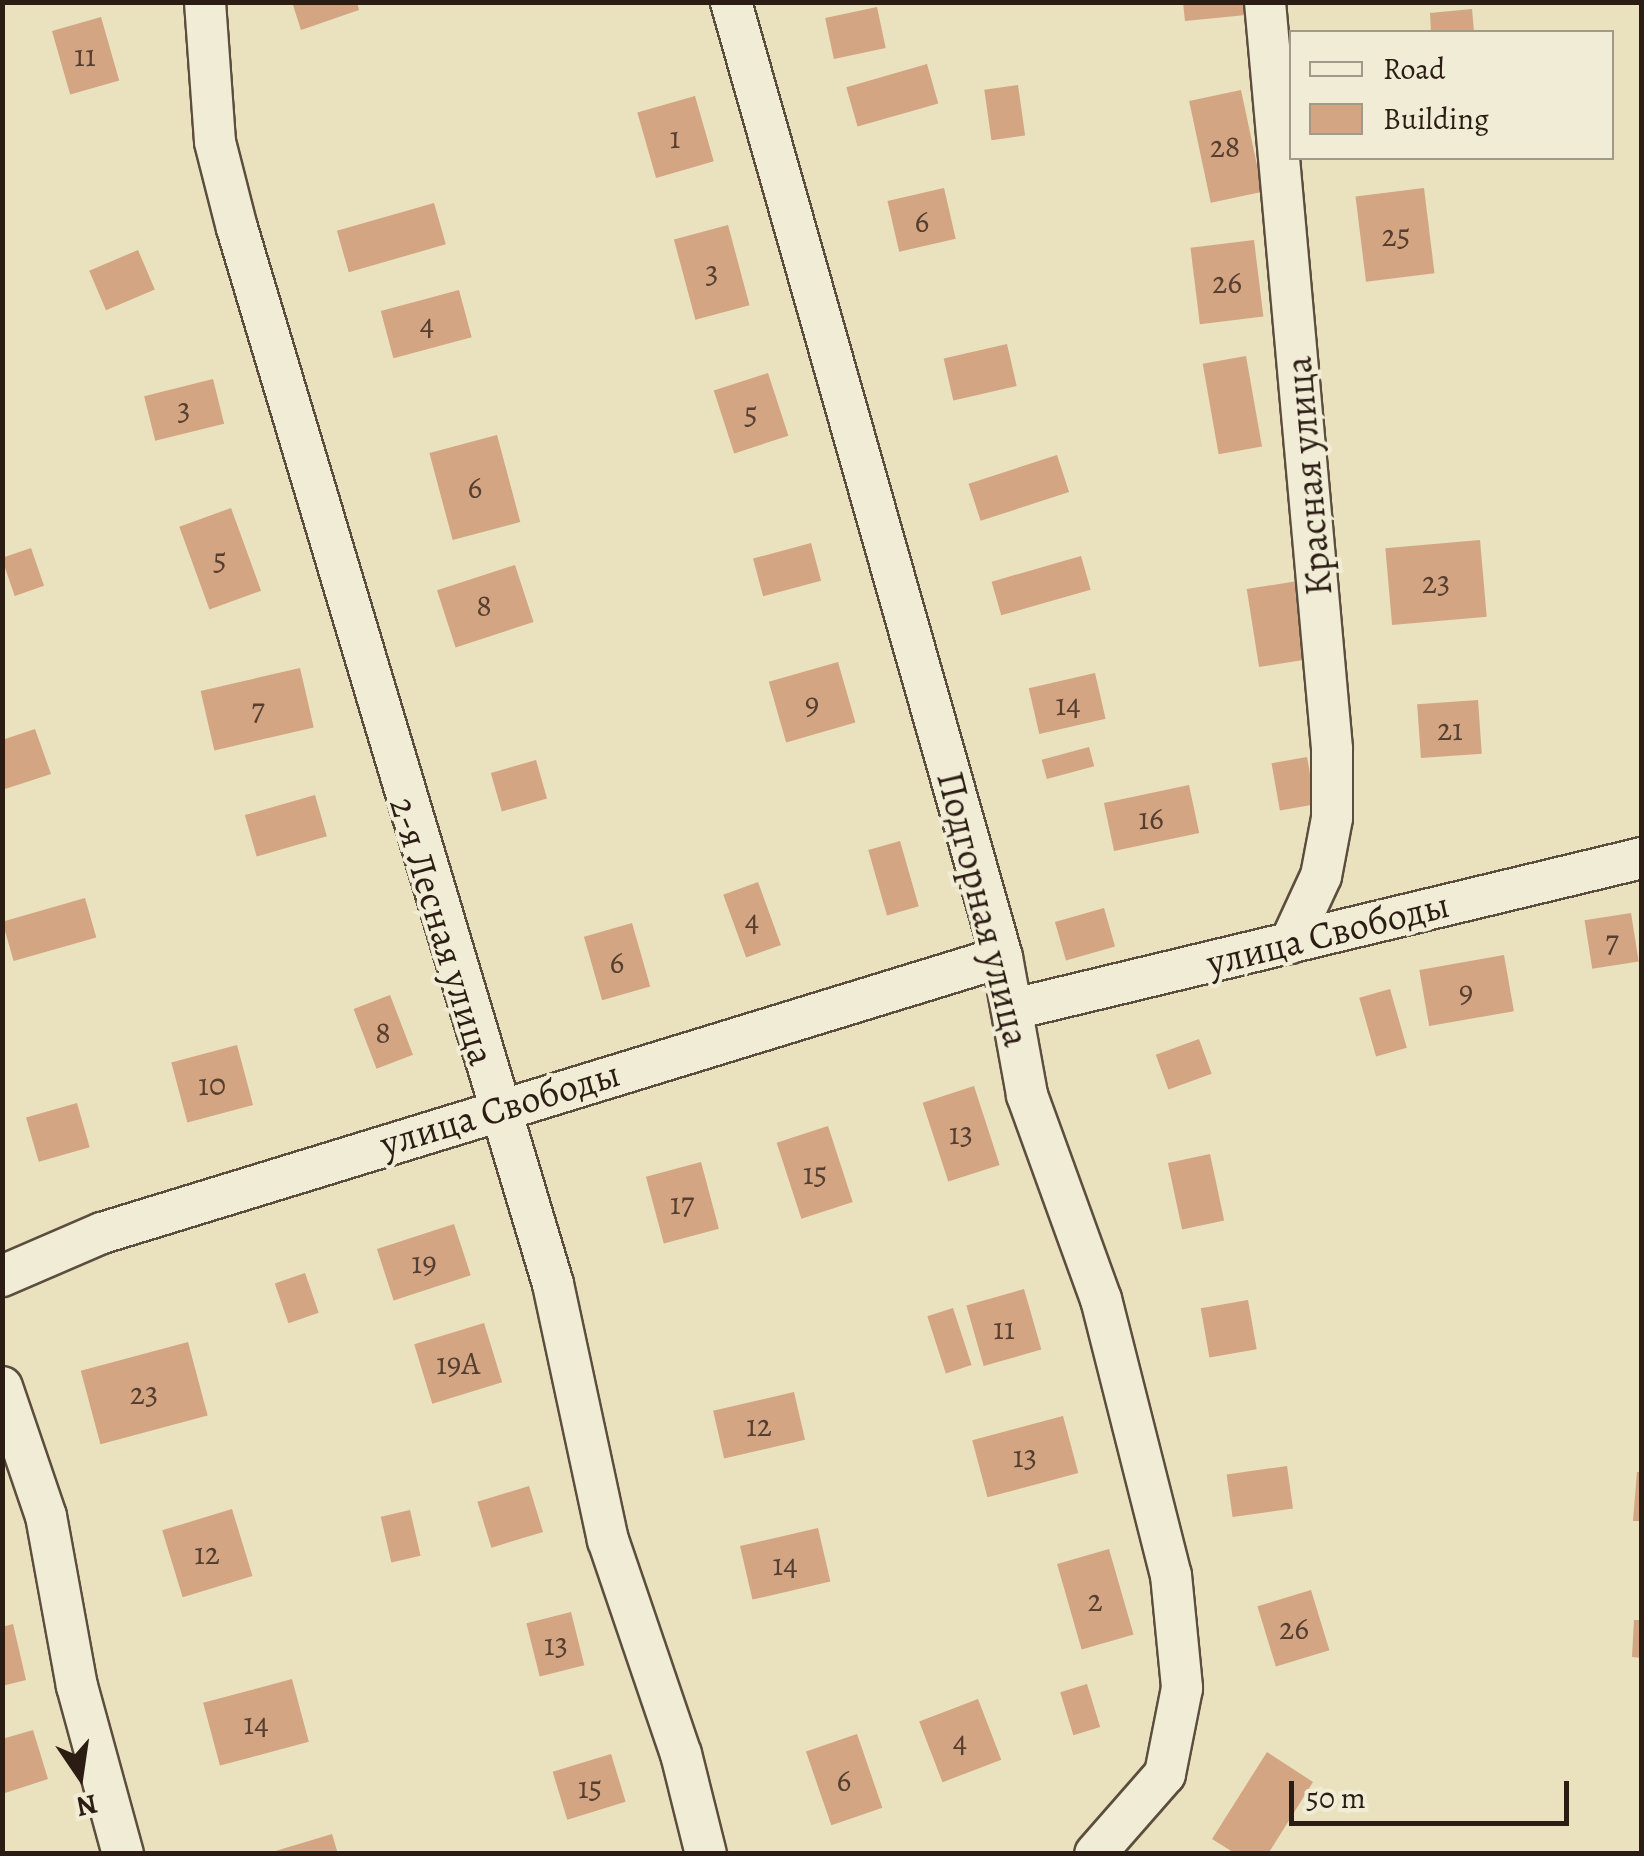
<!DOCTYPE html>
<html>
<head>
<meta charset="utf-8">
<style>
	body { margin:0 }
	#map { position:relative; width:1644px; height:1856px; overflow:hidden; background:#eae1be; font-family:Alegreya,serif }
	div>[style] { position:absolute }
	[style*='--x'] { left:calc(var(--x)*1px); top:calc(var(--y)*1px); width:calc(var(--w)*1px); rotate:calc(var(--a)*1deg) }
	.building>* { inset:0; background:#d3a583; transform-origin:0 0 }
	.roads { filter:drop-shadow(2px 0 #5c4e3e) drop-shadow(-2px 0 #5c4e3e) drop-shadow(0 2px #5c4e3e) drop-shadow(0 -2px #5c4e3e) }
	.minor>* { height:40px; margin:-20px; padding:0 20px; transform-origin:20px; border-radius:20px; background:#f1ecd5 }
	span { translate:-50% -50%; white-space:nowrap; text-align:center; line-height:1.15; -webkit-text-stroke:8px #f1ecd5; paint-order:stroke }
	.number-label { font-size:32px; color:#563f30 }
	.number-label span { -webkit-text-stroke-width:0 }
	.street-label { font-size:38px; color:#2c1d14 }
	.frame { position:absolute; inset:0; border:5px solid #2c1d14; pointer-events:none }
	.legend { position:absolute; left:1289px; top:30px; width:325px; height:130px; box-sizing:border-box; background:#f1ecd5; border:2px solid #a29988; margin:0; padding:12px 18px; list-style:none; font-size:30px; color:#2c1d14 }
	.legend li { display:flex; align-items:center; gap:20px; height:50px }
	.legend b { width:50px; border:2px solid #a29988 }
	.north { position:absolute; left:30px; top:1726px; width:100px; height:100px; -webkit-text-stroke:8px #f1ecd5; paint-order:stroke; rotate:167deg; font-size:28px; font-weight:700; line-height:40px; text-align:center; color:#2c1d14 }
	.north::after { content:''; display:block; margin:auto; width:35px; height:45px; background:#2c1d14; clip-path:polygon(50% 0,100% 100%,50% 72%,0 100%) }
	.scale { position:absolute; left:1289px; top:1781px; width:280px; height:45px; box-sizing:border-box; border:5px solid #2c1d14; border-top:0; padding-left:12px; font-size:30px; line-height:35px; white-space:nowrap; color:#2c1d14; -webkit-text-stroke:8px #f1ecd5; paint-order:stroke }
</style>
</head>
<body>
<div id="map">
	<div class="building">
		<div style="clip-path:polygon(292px 2px,357px 2px,359px 10px,301px 30px)"></div>
		<div style="clip-path:polygon(1183px 2px,1244px 2px,1246px 15px,1185px 21px)"></div>
		<div style="left:877px;top:7px;width:42px;height:53px;rotate:78deg"></div>
		<div style="clip-path:polygon(1472px 9px,1474px 32px,1431px 32px,1430px 13px)"></div>
		<div style="left:101px;top:17px;width:66px;height:51px;rotate:74deg"></div>
		<div style="left:927px;top:64px;width:41px;height:84px;rotate:74deg"></div>
		<div style="left:1018px;top:85px;width:51px;height:34px;rotate:82deg"></div>
		<div style="left:1241px;top:90px;width:104px;height:53px;rotate:78deg"></div>
		<div style="left:695px;top:96px;width:68px;height:60px;rotate:74deg"></div>
		<div style="left:944px;top:188px;width:52px;height:58px;rotate:77deg"></div>
		<div style="left:1424px;top:188px;width:86px;height:69px;rotate:83deg"></div>
		<div style="left:434px;top:203px;width:43px;height:101px;rotate:74deg"></div>
		<div style="left:728px;top:225px;width:83px;height:56px;rotate:75deg"></div>
		<div style="left:1254px;top:240px;width:77px;height:64px;rotate:83deg"></div>
		<div style="left:138px;top:250px;width:43px;height:53px;rotate:67deg"></div>
		<div style="left:459px;top:290px;width:49px;height:81px;rotate:75deg"></div>
		<div style="left:1007px;top:344px;width:43px;height:65px;rotate:77deg"></div>
		<div style="left:1246px;top:356px;width:92px;height:44px;rotate:80deg"></div>
		<div style="left:768px;top:373px;width:66px;height:57px;rotate:72deg"></div>
		<div style="left:213px;top:379px;width:46px;height:71px;rotate:76deg"></div>
		<div style="left:497px;top:435px;width:90px;height:70px;rotate:75deg"></div>
		<div style="left:1057px;top:455px;width:39px;height:93px;rotate:72deg"></div>
		<div style="left:231px;top:508px;width:88px;height:55px;rotate:70deg"></div>
		<div style="left:1480px;top:540px;width:77px;height:95px;rotate:85deg"></div>
		<div style="left:811px;top:543px;width:39px;height:60px;rotate:75deg"></div>
		<div style="left:31px;top:548px;width:40px;height:31px;rotate:71deg"></div>
		<div style="left:1081px;top:556px;width:35px;height:93px;rotate:74deg"></div>
		<div style="left:515px;top:565px;width:60px;height:82px;rotate:72deg"></div>
		<div style="left:1304px;top:580px;width:79px;height:58px;rotate:81deg"></div>
		<div style="left:838px;top:662px;width:63px;height:72px;rotate:74deg"></div>
		<div style="left:300px;top:668px;width:61px;height:102px;rotate:77deg"></div>
		<div style="left:1095px;top:673px;width:47px;height:68px;rotate:77deg"></div>
		<div style="left:1478px;top:700px;width:54px;height:61px;rotate:86deg"></div>
		<div style="clip-path:polygon(35px 729px,51px 774px,2px 790px,2px 740px)"></div>
		<div style="left:1089px;top:747px;width:20px;height:49px;rotate:75deg"></div>
		<div style="left:1307px;top:757px;width:48px;height:36px;rotate:80deg"></div>
		<div style="left:536px;top:760px;width:40px;height:47px;rotate:74deg"></div>
		<div style="left:1189px;top:785px;width:49px;height:87px;rotate:78deg"></div>
		<div style="left:315px;top:795px;width:43px;height:73px;rotate:74deg"></div>
		<div style="left:900px;top:841px;width:68px;height:33px;rotate:74deg"></div>
		<div style="left:758px;top:882px;width:67px;height:37px;rotate:70deg"></div>
		<div style="left:85px;top:898px;width:41px;height:86px;rotate:74deg"></div>
		<div style="left:1104px;top:908px;width:40px;height:51px;rotate:74deg"></div>
		<div style="left:1631px;top:913px;width:49px;height:47px;rotate:81deg"></div>
		<div style="left:632px;top:923px;width:66px;height:50px;rotate:74deg"></div>
		<div style="left:1504px;top:955px;width:57px;height:86px;rotate:80deg"></div>
		<div style="left:1390px;top:989px;width:61px;height:32px;rotate:74deg"></div>
		<div style="left:390px;top:995px;width:64px;height:39px;rotate:69deg"></div>
		<div style="left:1199px;top:1039px;width:37px;height:46px;rotate:70deg"></div>
		<div style="left:237px;top:1045px;width:62px;height:68px;rotate:75deg"></div>
		<div style="left:974px;top:1086px;width:83px;height:54px;rotate:72deg"></div>
		<div style="left:77px;top:1103px;width:46px;height:53px;rotate:74deg"></div>
		<div style="left:828px;top:1126px;width:80px;height:54px;rotate:72deg"></div>
		<div style="left:1210px;top:1154px;width:68px;height:43px;rotate:78deg"></div>
		<div style="left:701px;top:1162px;width:69px;height:57px;rotate:75deg"></div>
		<div style="left:454px;top:1224px;width:54px;height:81px;rotate:72deg"></div>
		<div style="left:305px;top:1273px;width:42px;height:32px;rotate:71deg"></div>
		<div style="left:1024px;top:1289px;width:63px;height:60px;rotate:74deg"></div>
		<div style="left:1248px;top:1300px;width:50px;height:48px;rotate:80deg"></div>
		<div style="left:953px;top:1308px;width:60px;height:27px;rotate:72deg"></div>
		<div style="left:484px;top:1323px;width:62px;height:73px;rotate:73deg"></div>
		<div style="left:188px;top:1342px;width:76px;height:111px;rotate:75deg"></div>
		<div style="left:794px;top:1392px;width:49px;height:83px;rotate:77deg"></div>
		<div style="left:1063px;top:1416px;width:59px;height:94px;rotate:75deg"></div>
		<div style="left:1287px;top:1466px;width:43px;height:61px;rotate:82deg"></div>
		<div style="clip-path:polygon(1637px 1472px,1642px 1472px,1642px 1521px,1633px 1521px)"></div>
		<div style="left:529px;top:1486px;width:48px;height:54px;rotate:73deg"></div>
		<div style="left:232px;top:1509px;width:70px;height:73px;rotate:73deg"></div>
		<div style="left:410px;top:1510px;width:47px;height:30px;rotate:77deg"></div>
		<div style="left:818px;top:1528px;width:55px;height:80px;rotate:77deg"></div>
		<div style="left:1109px;top:1549px;width:89px;height:54px;rotate:74deg"></div>
		<div style="left:1311px;top:1590px;width:63px;height:56px;rotate:73deg"></div>
		<div style="left:571px;top:1612px;width:55px;height:46px;rotate:76deg"></div>
		<div style="clip-path:polygon(1634px 1620px,1642px 1620px,1642px 1658px,1632px 1657px)"></div>
		<div style="clip-path:polygon(13px 1624px,26px 1680px,2px 1686px,2px 1627px)"></div>
		<div style="left:292px;top:1679px;width:65px;height:92px;rotate:75deg"></div>
		<div style="left:1087px;top:1684px;width:45px;height:28px;rotate:73deg"></div>
		<div style="left:978px;top:1699px;width:65px;height:63px;rotate:69deg"></div>
		<div style="clip-path:polygon(33px 1730px,48px 1779px,2px 1794px,2px 1739px)"></div>
		<div style="left:857px;top:1734px;width:78px;height:54px;rotate:71deg"></div>
		<div style="clip-path:polygon(1267px 1752px,1313px 1782px,1268px 1854px,1236px 1854px,1212px 1839px)"></div>
		<div style="left:611px;top:1754px;width:50px;height:61px;rotate:73deg"></div>
		<div style="clip-path:polygon(332px 1834px,338px 1854px,270px 1854px,269px 1853px)"></div>
	</div>
	<div class="roads">
		<div class="minor">
			<div style="--x:205;--y:2;--w:140;--a:85.9"></div>
			<div style="--x:215;--y:142;--w:89;--a:75.7"></div>
			<div style="--x:237;--y:228;--w:1102;--a:73.34"></div>
			<div style="--x:553;--y:1284;--w:262;--a:77.9"></div>
			<div style="--x:608;--y:1540;--w:226;--a:71.2"></div>
			<div style="--x:681;--y:1754;--w:103;--a:76"></div>
			<div style="--x:731;--y:2;--w:993;--a:74.16"></div>
			<div style="--x:1002;--y:957;--w:140;--a:79.7"></div>
			<div style="--x:1027;--y:1095;--w:217;--a:70.1"></div>
			<div style="--x:1101;--y:1299;--w:285;--a:75.8"></div>
			<div style="--x:1171;--y:1575;--w:114;--a:84.4"></div>
			<div style="--x:1182;--y:1688;--w:88;--a:101.2"></div>
			<div style="--x:1165;--y:1774;--w:106;--a:131.2"></div>
			<div style="--x:1265;--y:2;--w:750;--a:84.87"></div>
			<div style="--x:1332;--y:749;--w:69;--a:90"></div>
			<div style="--x:1332;--y:818;--w:59;--a:100.7"></div>
			<div style="--x:1321;--y:876;--w:74;--a:114.8"></div>
			<div style="--x:1014;--y:1009;--w:646;--a:-13.52"></div>
			<div style="--x:2;--y:1276;--w:109;--a:-23.3"></div>
			<div style="--x:102;--y:1233;--w:941;--a:-17.05"></div>
			<div style="--x:2;--y:1387;--w:136;--a:71.2"></div>
			<div style="--x:46;--y:1516;--w:173;--a:79.7"></div>
			<div style="--x:77;--y:1686;--w:174;--a:74.7"></div>
		</div>
	</div>
	<div class="number-label">
		<span style="left:85px;top:55px">11</span>
		<span style="left:675px;top:137px">1</span>
		<span style="left:1225px;top:146px">28</span>
		<span style="left:922px;top:221px">6</span>
		<span style="left:1396px;top:235px">25</span>
		<span style="left:712px;top:272px">3</span>
		<span style="left:1227px;top:282px">26</span>
		<span style="left:427px;top:324px">4</span>
		<span style="left:184px;top:409px">3</span>
		<span style="left:751px;top:413px">5</span>
		<span style="left:475px;top:487px">6</span>
		<span style="left:220px;top:559px">5</span>
		<span style="left:1436px;top:582px">23</span>
		<span style="left:484px;top:605px">8</span>
		<span style="left:812px;top:703px">9</span>
		<span style="left:1068px;top:704px">14</span>
		<span style="left:258px;top:709px">7</span>
		<span style="left:1450px;top:729px">21</span>
		<span style="left:1151px;top:818px">16</span>
		<span style="left:752px;top:920px">4</span>
		<span style="left:1612px;top:941px">7</span>
		<span style="left:617px;top:962px">6</span>
		<span style="left:1466px;top:991px">9</span>
		<span style="left:383px;top:1032px">8</span>
		<span style="left:212px;top:1084px">10</span>
		<span style="left:961px;top:1133px">13</span>
		<span style="left:815px;top:1173px">15</span>
		<span style="left:682px;top:1203px">17</span>
		<span style="left:424px;top:1262px">19</span>
		<span style="left:1004px;top:1328px">11</span>
		<span style="left:458px;top:1363px">19А</span>
		<span style="left:144px;top:1393px">23</span>
		<span style="left:759px;top:1425px">12</span>
		<span style="left:1025px;top:1456px">13</span>
		<span style="left:207px;top:1553px">12</span>
		<span style="left:785px;top:1564px">14</span>
		<span style="left:1095px;top:1600px">2</span>
		<span style="left:1294px;top:1628px">26</span>
		<span style="left:556px;top:1644px">13</span>
		<span style="left:256px;top:1723px">14</span>
		<span style="left:960px;top:1741px">4</span>
		<span style="left:844px;top:1780px">6</span>
		<span style="left:590px;top:1787px">15</span>
	</div>
	<div class="street-label">
		<span style="left:1309px;top:476px;rotate:-95deg">Красная улица</span>
		<span style="left:983px;top:909px;rotate:76deg">Подгорная улица</span>
		<span style="left:442px;top:931px;rotate:73deg">2-я Лесная улица</span>
		<span style="left:1328px;top:934px;rotate:-14deg">улица Свободы</span>
		<span style="left:500px;top:1109px;rotate:-17deg">улица Свободы</span>
	</div>
	<div class="frame"></div>
	<ul class="legend">
	<li><b style="height:12px;background:#f1ecd5"></b>Road</li>
	<li><b style="height:28px;background:#d3a583"></b>Building</li>
	</ul>
	<div class="north">N</div>
	<div class="scale">50 m</div>
</div>
</body>
</html>
